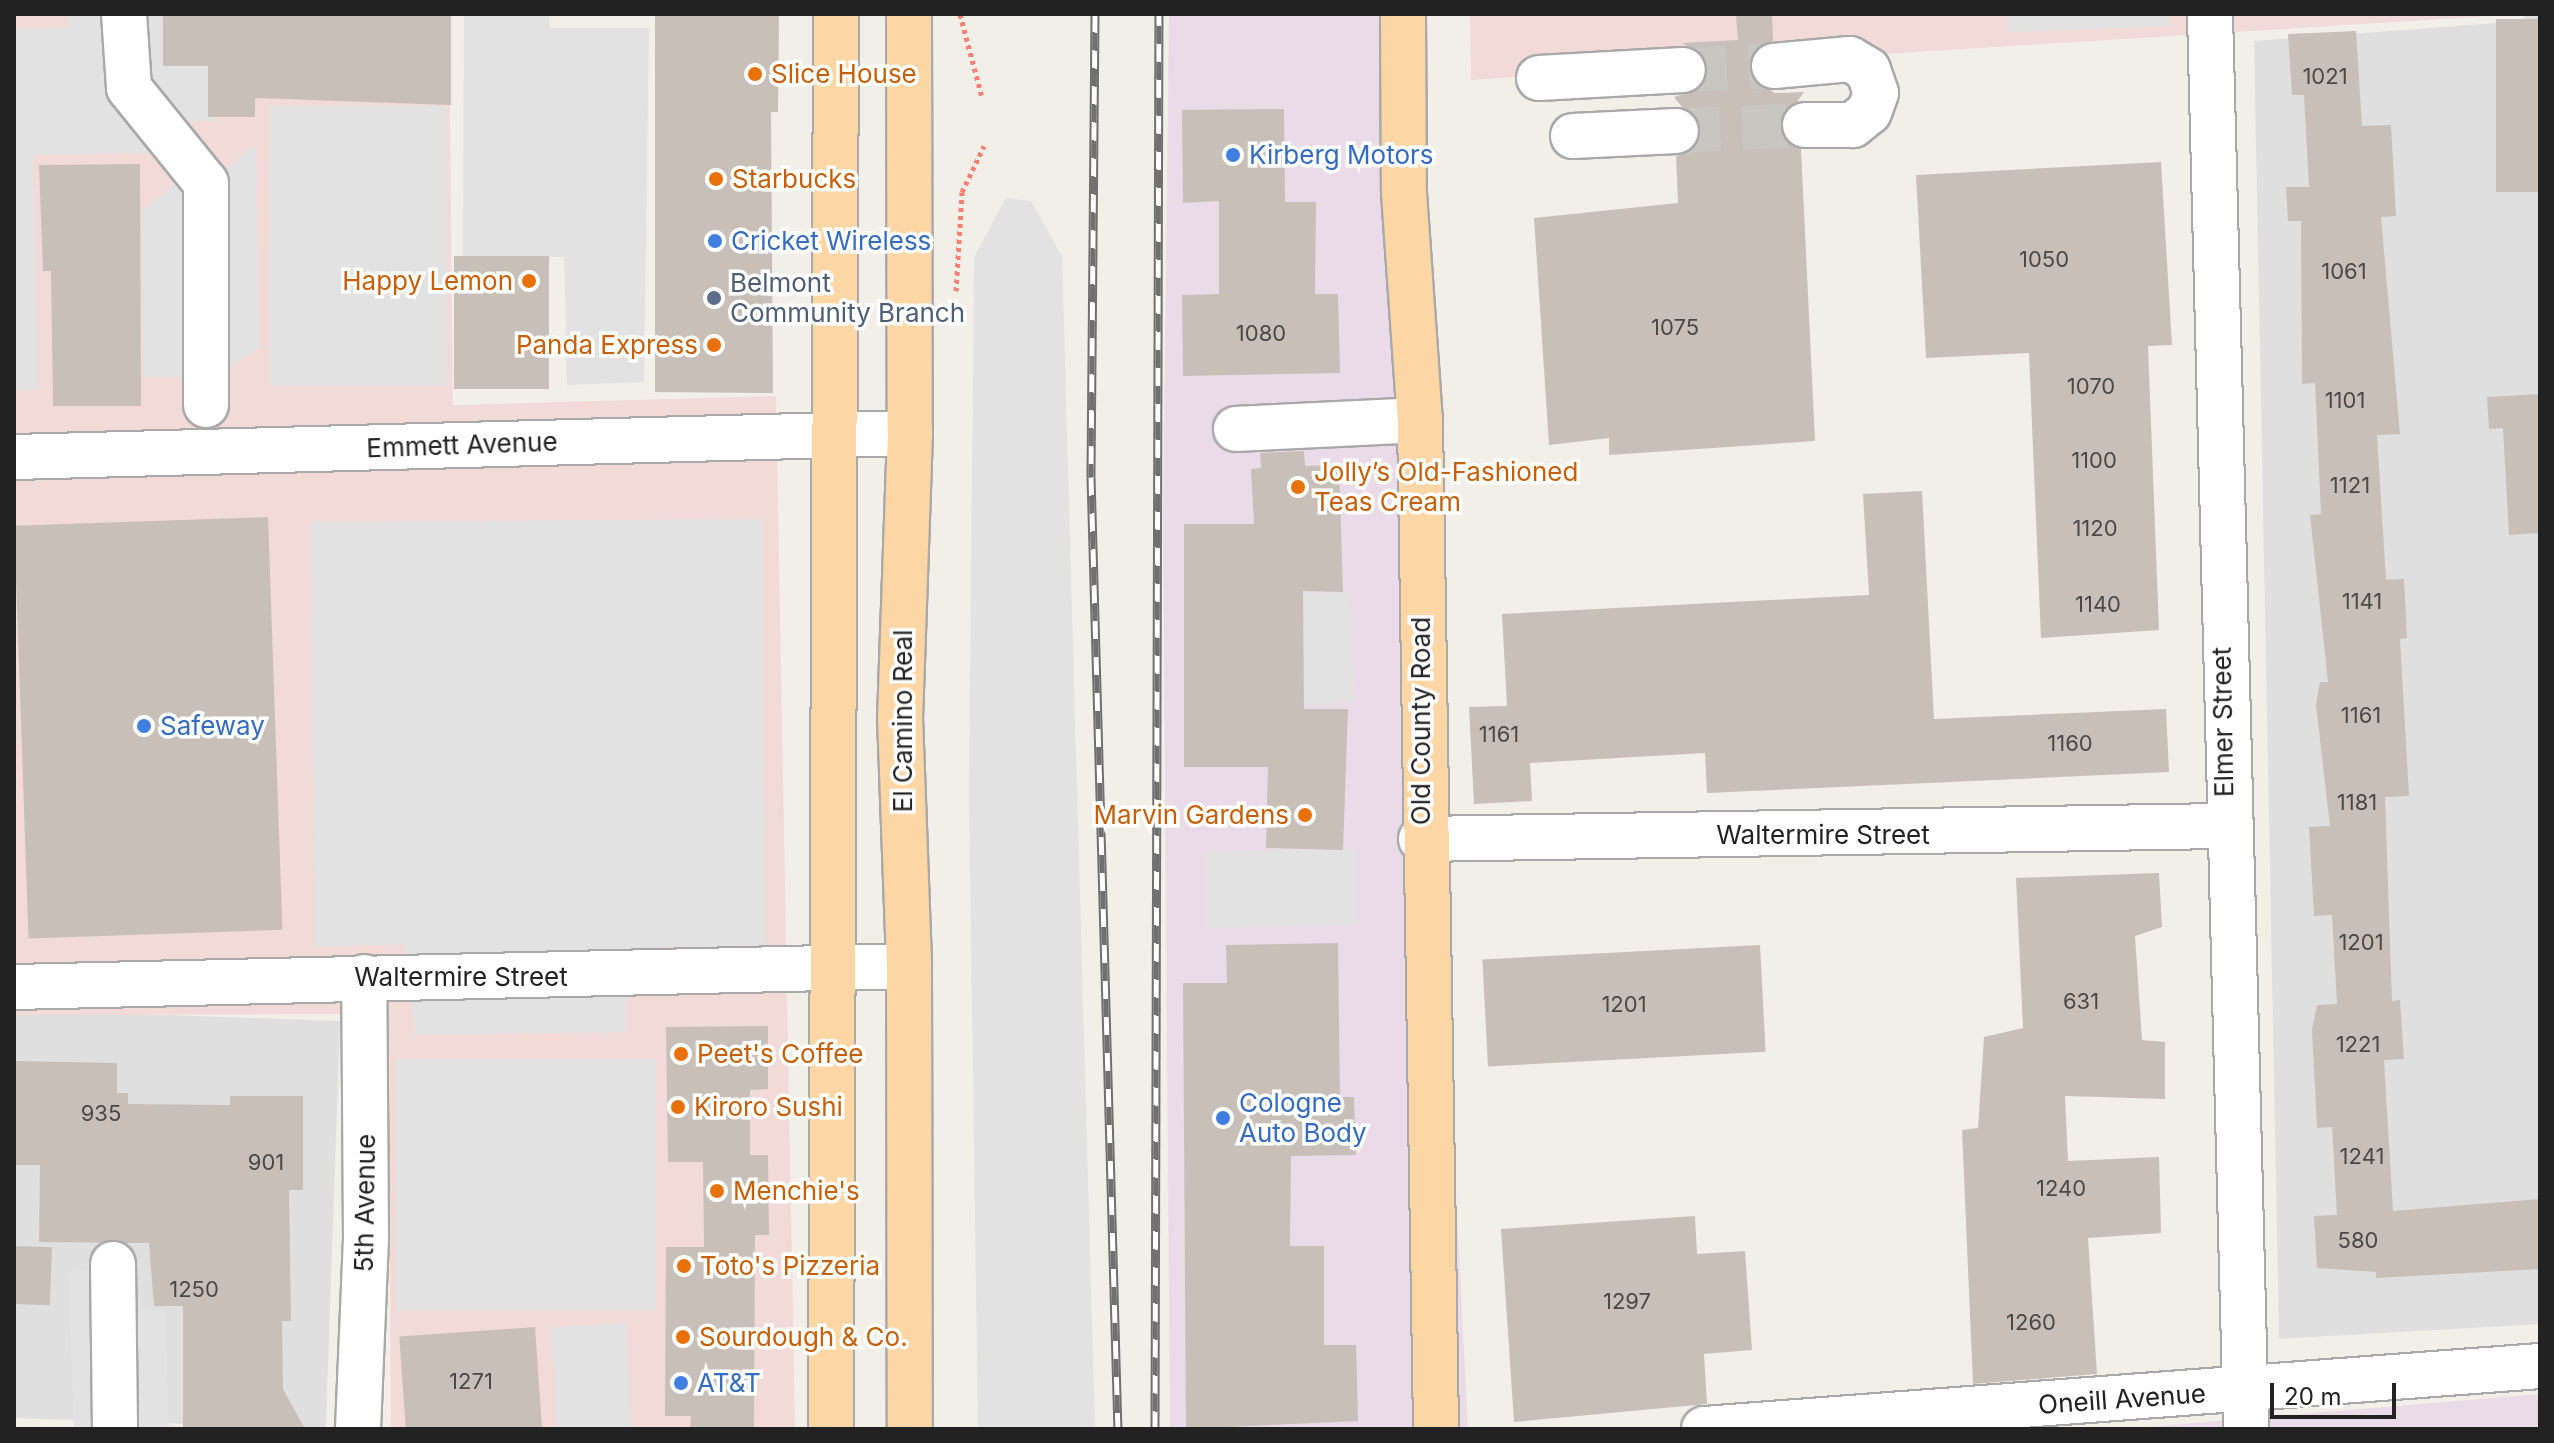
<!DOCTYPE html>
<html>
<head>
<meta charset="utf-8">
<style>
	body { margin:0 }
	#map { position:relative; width:2554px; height:1443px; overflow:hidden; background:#f2efe9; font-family:Inter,sans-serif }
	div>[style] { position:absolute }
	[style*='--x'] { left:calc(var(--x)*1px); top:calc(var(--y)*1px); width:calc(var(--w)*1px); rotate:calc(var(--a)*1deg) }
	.residential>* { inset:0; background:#e0dfdf; transform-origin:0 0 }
	.commercial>* { inset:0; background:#f2dad9 }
	.industrial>* { inset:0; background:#ebdbe8 }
	.parking>* { inset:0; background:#e2e2e2; transform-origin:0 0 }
	.building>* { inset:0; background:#c7bfb8; transform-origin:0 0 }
	.minor-tunnel>* { height:44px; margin-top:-22px; transform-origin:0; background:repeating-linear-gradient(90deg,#c8c6c1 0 44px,transparent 0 66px) }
	.path>* { height:5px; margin-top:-2.5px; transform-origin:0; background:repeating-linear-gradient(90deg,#fa8072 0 4px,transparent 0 8px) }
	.roads { filter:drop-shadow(2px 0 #a9a9a9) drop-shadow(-2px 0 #a9a9a9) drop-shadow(0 2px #a9a9a9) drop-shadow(0 -2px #a9a9a9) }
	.minor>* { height:44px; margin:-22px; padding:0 22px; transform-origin:22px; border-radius:22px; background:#fff }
	.major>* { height:44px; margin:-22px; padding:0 22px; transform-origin:22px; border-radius:22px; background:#fcd6a4 }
	.rail>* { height:9px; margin-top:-4.5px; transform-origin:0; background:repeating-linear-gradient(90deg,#fff 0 18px,#707070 0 36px); box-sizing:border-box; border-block:2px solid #707070 }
	.dots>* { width:22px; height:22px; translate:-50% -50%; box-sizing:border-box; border:4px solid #fff; border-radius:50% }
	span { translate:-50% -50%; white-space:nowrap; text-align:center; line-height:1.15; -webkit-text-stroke:7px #fff; paint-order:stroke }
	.number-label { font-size:22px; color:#4b4948 }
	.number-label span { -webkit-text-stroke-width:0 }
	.food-label { font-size:26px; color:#c56008 }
	.left { translate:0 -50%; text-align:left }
	.right { translate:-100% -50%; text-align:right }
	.shop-label { font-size:26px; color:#366cbe }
	.service-label { font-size:26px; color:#4e5e75 }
	.street-label { font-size:26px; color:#222 }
	.frame { position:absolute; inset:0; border:16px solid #222; pointer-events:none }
	.scale { position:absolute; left:2270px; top:1383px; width:126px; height:36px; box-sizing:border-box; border:4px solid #222; border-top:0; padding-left:10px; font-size:24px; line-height:28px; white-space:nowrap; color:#222; -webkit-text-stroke:6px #fff; paint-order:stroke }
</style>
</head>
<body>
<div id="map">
	<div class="residential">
		<div style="clip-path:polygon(2524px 14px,2540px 14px,2540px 1324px,2279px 1339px,2254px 41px,2524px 21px)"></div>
		<div style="left:340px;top:1021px;width:408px;height:326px;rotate:92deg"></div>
	</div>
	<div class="commercial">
		<div style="clip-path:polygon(14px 14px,449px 14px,453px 405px,776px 396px,795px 1429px,391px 1429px,388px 1014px,14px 1015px)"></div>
		<div style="clip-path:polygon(1470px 14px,2521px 14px,1471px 80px)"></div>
	</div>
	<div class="industrial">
		<div style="clip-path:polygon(1169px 14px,1396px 14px,1468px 1429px,1170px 1429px,1163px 530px)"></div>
		<div style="clip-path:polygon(2540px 1394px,2540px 1429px,2124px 1429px)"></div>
	</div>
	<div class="parking">
		<div style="clip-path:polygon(67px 14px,162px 14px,163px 62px,213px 61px,214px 121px,182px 122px,225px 170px,256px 143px,259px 348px,215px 377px,143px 377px,142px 210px,177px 182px,154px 153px,33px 155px,38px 390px,14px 390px,14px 29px,67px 28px)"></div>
		<div style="clip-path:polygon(464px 14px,549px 14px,550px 28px,649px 28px,644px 382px,567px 385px,564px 257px,463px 256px)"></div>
		<div style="clip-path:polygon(2008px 14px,2169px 14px,2170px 26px,2008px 32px)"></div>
		<div style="left:269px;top:106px;width:178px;height:280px"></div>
		<div style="clip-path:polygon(1006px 198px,1031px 201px,1062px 256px,1095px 1429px,978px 1429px,969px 796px,974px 257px)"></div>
		<div style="clip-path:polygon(762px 519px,766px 945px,626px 948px,626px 1032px,415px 1035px,405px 944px,314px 947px,311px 522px)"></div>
		<div style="left:1350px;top:592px;width:110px;height:51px;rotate:88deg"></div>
		<div style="left:1356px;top:849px;width:76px;height:152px;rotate:89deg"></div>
		<div style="left:656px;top:1059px;width:251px;height:260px;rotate:90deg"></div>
		<div style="clip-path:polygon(127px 1249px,129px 1310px,165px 1309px,169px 1429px,74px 1429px,68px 1271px,88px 1270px,88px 1251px)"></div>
		<div style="left:626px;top:1323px;width:106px;height:75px;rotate:87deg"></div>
	</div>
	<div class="building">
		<div style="clip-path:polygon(163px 14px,451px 14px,451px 105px,255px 98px,255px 117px,208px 117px,208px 66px,163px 66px)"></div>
		<div style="clip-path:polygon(655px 14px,779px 14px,778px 112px,771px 112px,773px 393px,655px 392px)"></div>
		<div style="clip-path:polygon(1736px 14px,1772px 14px,1773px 41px,1751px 56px,1754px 81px,1775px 93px,1804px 92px,1780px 126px,1801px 149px,1815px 441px,1609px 455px,1609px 438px,1549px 445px,1534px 218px,1678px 203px,1676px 156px,1690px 152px,1701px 131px,1674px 97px,1697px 90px,1708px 69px,1703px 56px,1682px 43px,1738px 40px)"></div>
		<div style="left:2540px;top:19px;width:173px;height:44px;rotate:90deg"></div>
		<div style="clip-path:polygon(2356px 31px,2362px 126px,2391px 125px,2396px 216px,2381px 217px,2400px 434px,2377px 435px,2386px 580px,2404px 579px,2407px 638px,2400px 639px,2409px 796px,2385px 797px,2392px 1001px,2400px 1000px,2404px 1059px,2384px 1060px,2393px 1211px,2540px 1199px,2540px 1269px,2376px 1278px,2376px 1272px,2317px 1268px,2314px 1216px,2337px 1215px,2332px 1127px,2317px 1128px,2312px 1030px,2317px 1005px,2337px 1004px,2332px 915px,2314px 916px,2309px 827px,2330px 826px,2316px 705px,2320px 682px,2328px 682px,2310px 515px,2321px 514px,2315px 383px,2302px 384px,2301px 221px,2288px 221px,2286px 187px,2309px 187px,2304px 95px,2292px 95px,2288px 34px)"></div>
		<div style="clip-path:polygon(1284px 109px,1285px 202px,1316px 202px,1315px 294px,1338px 294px,1340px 373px,1183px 376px,1182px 295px,1219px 294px,1219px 201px,1183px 203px,1182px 110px)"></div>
		<div style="clip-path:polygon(2161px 162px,2172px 345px,2148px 346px,2159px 630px,2041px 638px,2029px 353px,1926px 358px,1916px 175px)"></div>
		<div style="clip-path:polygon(140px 164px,141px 406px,53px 406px,51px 271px,43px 271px,39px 165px)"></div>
		<div style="left:454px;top:256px;width:95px;height:133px"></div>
		<div style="clip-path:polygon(2540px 394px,2540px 533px,2509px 535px,2503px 428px,2489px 429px,2487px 397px)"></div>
		<div style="clip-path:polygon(1304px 451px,1305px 466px,1339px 465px,1343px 592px,1303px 591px,1304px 709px,1348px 709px,1343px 850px,1266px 848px,1268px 767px,1184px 767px,1184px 524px,1254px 524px,1251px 469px,1261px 468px,1260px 453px)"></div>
		<div style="clip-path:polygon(1922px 491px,1934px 719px,2166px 709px,2169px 772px,1707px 793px,1705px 753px,1530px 763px,1532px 801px,1474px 804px,1469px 707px,1507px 706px,1502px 614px,1869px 595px,1863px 494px)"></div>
		<div style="left:268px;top:517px;width:413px;height:254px;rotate:88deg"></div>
		<div style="clip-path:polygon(2159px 873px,2162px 927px,2135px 936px,2142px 1040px,2165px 1042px,2165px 1099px,2065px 1096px,2068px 1161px,2159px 1157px,2161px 1233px,2088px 1238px,2097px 1374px,1973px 1384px,1962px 1130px,1978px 1128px,1984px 1037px,2023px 1028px,2016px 878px)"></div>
		<div style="clip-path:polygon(1338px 943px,1340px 1097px,1354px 1097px,1356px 1155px,1291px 1156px,1290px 1246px,1324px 1246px,1324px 1345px,1356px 1345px,1358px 1421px,1186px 1429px,1183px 983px,1227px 983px,1226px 945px)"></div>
		<div style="left:1760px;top:945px;width:107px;height:278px;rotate:87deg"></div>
		<div style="clip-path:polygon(768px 1026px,768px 1089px,750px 1090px,750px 1155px,768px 1155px,769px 1235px,755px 1235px,754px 1429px,690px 1429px,691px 1416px,665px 1416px,666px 1247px,704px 1247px,703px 1162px,668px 1162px,666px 1027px)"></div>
		<div style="clip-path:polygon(14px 1061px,117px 1063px,117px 1093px,128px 1093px,128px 1104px,230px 1105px,230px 1096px,303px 1096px,303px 1190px,289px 1190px,291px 1321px,282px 1321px,283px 1389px,305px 1429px,183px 1429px,183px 1306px,154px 1306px,149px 1243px,39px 1242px,40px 1165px,14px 1165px)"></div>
		<div style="clip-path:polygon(1695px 1216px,1697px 1254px,1745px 1251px,1752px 1350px,1704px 1354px,1707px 1404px,1514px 1422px,1501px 1229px)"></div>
		<div style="left:16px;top:1246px;width:36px;height:58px;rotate:2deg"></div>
		<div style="left:535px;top:1327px;width:102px;height:136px;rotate:86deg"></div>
	</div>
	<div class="minor-tunnel">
		<div style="--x:1683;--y:70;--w:91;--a:-2.5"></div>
		<div style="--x:1676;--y:131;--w:129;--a:-2.7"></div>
	</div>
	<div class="path">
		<div style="--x:960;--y:14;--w:86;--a:75.2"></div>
		<div style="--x:956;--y:291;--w:99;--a:-86.5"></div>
		<div style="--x:962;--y:192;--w:51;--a:-64.4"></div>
	</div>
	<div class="roads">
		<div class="minor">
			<div style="--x:124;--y:14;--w:74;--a:86.1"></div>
			<div style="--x:129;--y:88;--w:122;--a:51"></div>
			<div style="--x:206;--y:183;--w:222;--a:90"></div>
			<div style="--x:2210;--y:14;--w:1415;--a:88.54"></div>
			<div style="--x:1774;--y:66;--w:76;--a:-5.3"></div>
			<div style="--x:1850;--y:59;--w:21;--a:31"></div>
			<div style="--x:1868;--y:70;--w:24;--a:71"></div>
			<div style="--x:1876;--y:93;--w:20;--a:110"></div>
			<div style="--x:1869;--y:112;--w:21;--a:141"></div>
			<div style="--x:1853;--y:125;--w:48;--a:180"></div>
			<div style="--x:1539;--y:78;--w:144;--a:-3.2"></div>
			<div style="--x:1573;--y:136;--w:103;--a:-2.8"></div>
			<div style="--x:1236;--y:429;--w:184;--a:-2.8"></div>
			<div style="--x:14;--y:457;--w:896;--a:-1.53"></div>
			<div style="--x:1421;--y:839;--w:804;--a:-0.93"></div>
			<div style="--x:14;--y:987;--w:895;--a:-1.34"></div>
			<div style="--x:113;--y:1264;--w:165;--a:89.3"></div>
			<div style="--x:358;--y:1429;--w:193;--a:-87.6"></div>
			<div style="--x:366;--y:1236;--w:259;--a:-90.4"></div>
			<div style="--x:1704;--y:1429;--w:838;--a:-4.31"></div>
		</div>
		<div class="major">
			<div style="--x:909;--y:14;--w:419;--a:89.9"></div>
			<div style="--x:910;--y:433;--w:284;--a:92"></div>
			<div style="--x:900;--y:717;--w:249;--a:87.9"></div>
			<div style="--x:909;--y:966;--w:463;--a:89.9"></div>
			<div style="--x:1403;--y:14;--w:179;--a:89.7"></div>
			<div style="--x:1404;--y:193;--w:228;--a:86"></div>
			<div style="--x:1420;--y:420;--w:1009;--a:89.09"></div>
			<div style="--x:831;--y:1429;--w:1415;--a:-89.8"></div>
		</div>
	</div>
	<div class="rail">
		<div style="--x:1095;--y:14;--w:463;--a:90.5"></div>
		<div style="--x:1091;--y:477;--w:952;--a:88.38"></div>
		<div style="--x:1155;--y:1429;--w:1415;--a:-89.84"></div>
	</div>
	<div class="dots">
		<div style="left:755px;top:74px;background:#e8710a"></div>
		<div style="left:1233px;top:155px;background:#3f7fe0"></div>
		<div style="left:716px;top:179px;background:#e8710a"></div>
		<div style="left:715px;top:241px;background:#3f7fe0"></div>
		<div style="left:529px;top:281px;background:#e8710a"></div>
		<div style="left:714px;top:298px;background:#5c6f8a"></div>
		<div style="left:714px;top:345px;background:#e8710a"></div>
		<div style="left:1298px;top:487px;background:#e8710a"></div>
		<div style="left:144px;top:726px;background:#3f7fe0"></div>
		<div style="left:1305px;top:815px;background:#e8710a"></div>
		<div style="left:681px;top:1054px;background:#e8710a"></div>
		<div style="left:678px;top:1107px;background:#e8710a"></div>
		<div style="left:1223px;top:1118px;background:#3f7fe0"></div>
		<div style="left:717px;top:1191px;background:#e8710a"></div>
		<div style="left:684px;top:1266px;background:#e8710a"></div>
		<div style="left:683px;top:1337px;background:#e8710a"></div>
		<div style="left:681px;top:1383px;background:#3f7fe0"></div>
	</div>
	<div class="number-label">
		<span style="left:2325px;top:77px">1021</span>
		<span style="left:2044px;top:260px">1050</span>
		<span style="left:2344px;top:272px">1061</span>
		<span style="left:1675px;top:328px">1075</span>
		<span style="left:1261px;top:334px">1080</span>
		<span style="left:2091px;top:387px">1070</span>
		<span style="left:2345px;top:401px">1101</span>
		<span style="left:2094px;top:461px">1100</span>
		<span style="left:2350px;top:486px">1121</span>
		<span style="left:2095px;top:529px">1120</span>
		<span style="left:2362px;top:602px">1141</span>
		<span style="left:2098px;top:605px">1140</span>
		<span style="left:2361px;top:716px">1161</span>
		<span style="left:1499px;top:735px">1161</span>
		<span style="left:2070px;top:744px">1160</span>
		<span style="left:2357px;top:803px">1181</span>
		<span style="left:2361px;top:943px">1201</span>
		<span style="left:2081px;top:1002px">631</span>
		<span style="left:1624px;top:1005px">1201</span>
		<span style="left:2358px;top:1045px">1221</span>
		<span style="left:101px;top:1114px">935</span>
		<span style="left:2362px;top:1157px">1241</span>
		<span style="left:266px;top:1163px">901</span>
		<span style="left:2061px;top:1189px">1240</span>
		<span style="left:2358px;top:1241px">580</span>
		<span style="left:194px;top:1290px">1250</span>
		<span style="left:1627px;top:1302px">1297</span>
		<span style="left:2031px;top:1323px">1260</span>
		<span style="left:471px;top:1382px">1271</span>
	</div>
	<div class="food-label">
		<span class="left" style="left:771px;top:74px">Slice House</span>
		<span class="left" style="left:732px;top:179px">Starbucks</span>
		<span class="right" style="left:513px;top:281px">Happy Lemon</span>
		<span class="right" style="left:698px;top:345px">Panda Express</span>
		<span class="left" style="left:1314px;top:487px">Jolly’s Old-Fashioned<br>Teas Cream</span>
		<span class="right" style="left:1289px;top:815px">Marvin Gardens</span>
		<span class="left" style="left:697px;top:1054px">Peet's Coffee</span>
		<span class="left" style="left:694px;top:1107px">Kiroro Sushi</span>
		<span class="left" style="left:733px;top:1191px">Menchie's</span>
		<span class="left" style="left:700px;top:1266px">Toto's Pizzeria</span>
		<span class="left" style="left:699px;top:1337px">Sourdough &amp; Co.</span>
	</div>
	<div class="shop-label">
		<span class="left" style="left:1249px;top:155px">Kirberg Motors</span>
		<span class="left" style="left:731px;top:241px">Cricket Wireless</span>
		<span class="left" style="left:160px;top:726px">Safeway</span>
		<span class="left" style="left:1239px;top:1118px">Cologne<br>Auto Body</span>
		<span class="left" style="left:697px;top:1383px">AT&amp;T</span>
	</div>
	<div class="service-label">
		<span class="left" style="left:730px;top:298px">Belmont<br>Community Branch</span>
	</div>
	<div class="street-label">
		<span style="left:462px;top:445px;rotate:-2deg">Emmett Avenue</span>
		<span style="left:903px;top:721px;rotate:-90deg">El Camino Real</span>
		<span style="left:1421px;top:721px;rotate:-90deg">Old County Road</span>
		<span style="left:2223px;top:722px;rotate:-91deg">Elmer Street</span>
		<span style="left:1823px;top:835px">Waltermire Street</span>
		<span style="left:461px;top:977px">Waltermire Street</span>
		<span style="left:365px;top:1203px;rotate:-89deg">5th Avenue</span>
		<span style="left:2122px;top:1399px;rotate:-4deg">Oneill Avenue</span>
	</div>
	<div class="frame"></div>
	<div class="scale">20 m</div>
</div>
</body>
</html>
